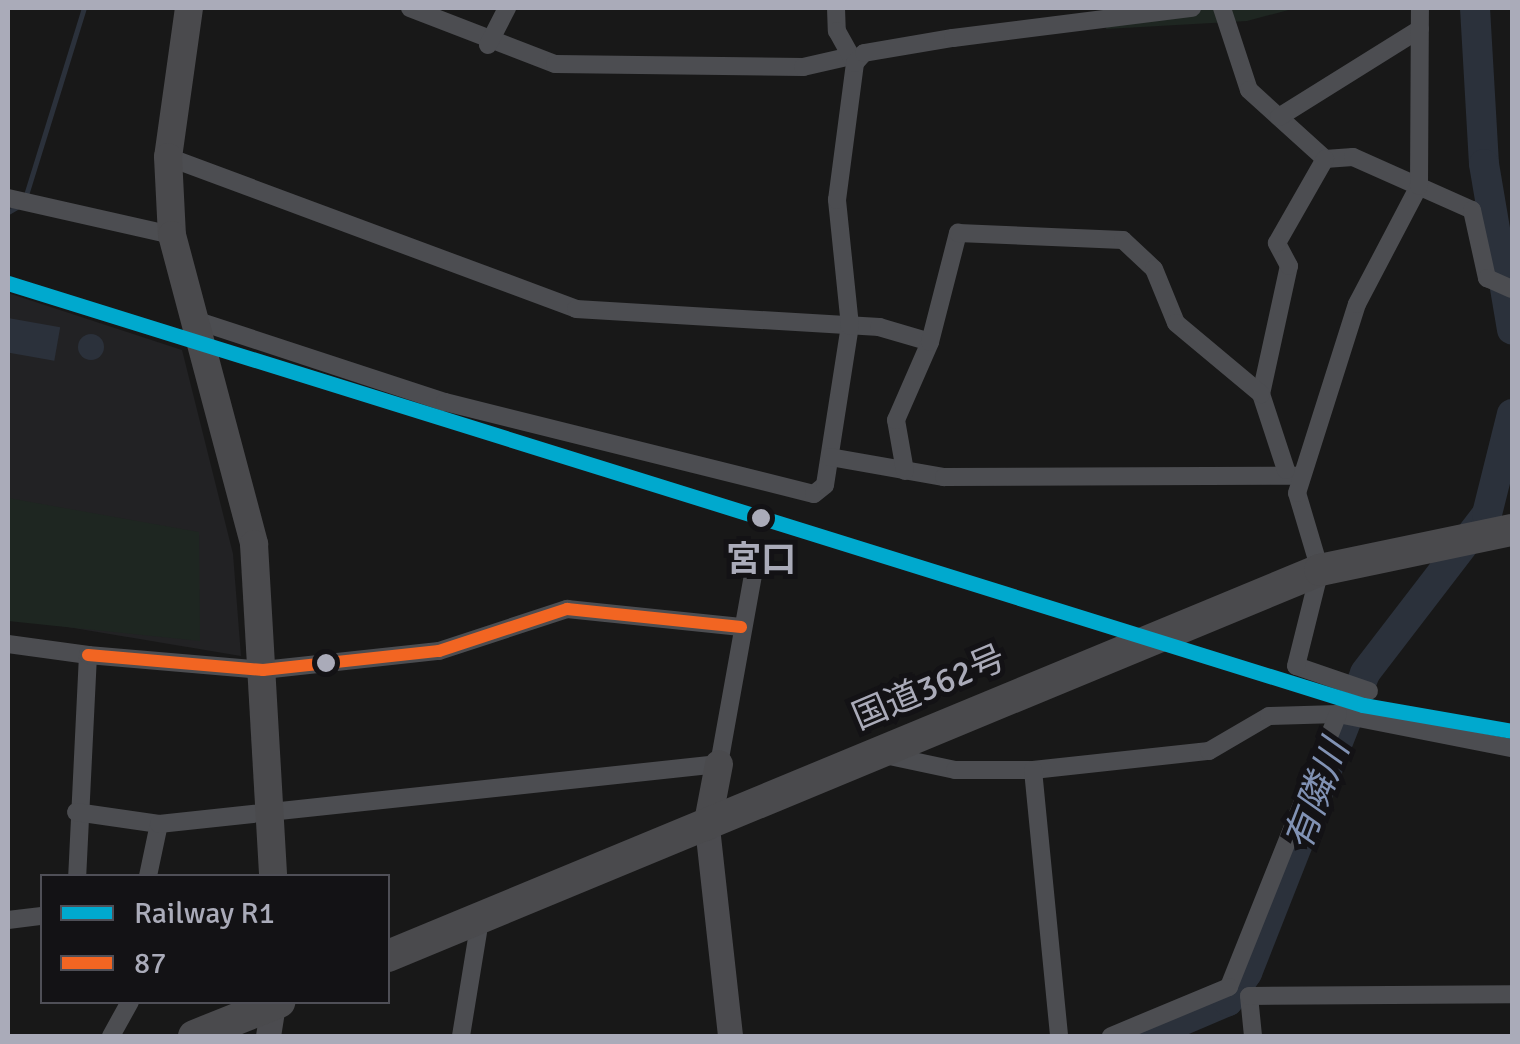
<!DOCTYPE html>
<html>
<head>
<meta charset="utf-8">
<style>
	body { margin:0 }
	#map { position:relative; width:1520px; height:1044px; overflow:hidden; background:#181818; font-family:Signika,"Noto Sans JP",sans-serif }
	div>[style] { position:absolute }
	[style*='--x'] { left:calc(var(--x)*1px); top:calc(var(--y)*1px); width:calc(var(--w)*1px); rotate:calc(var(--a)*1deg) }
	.built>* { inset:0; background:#222224 }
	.green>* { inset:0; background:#1e2621 }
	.water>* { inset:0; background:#2b313b; transform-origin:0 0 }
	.round { border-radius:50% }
	.stream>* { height:5px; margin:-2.5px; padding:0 2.5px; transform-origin:2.5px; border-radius:2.5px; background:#2b313b }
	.river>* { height:30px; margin:-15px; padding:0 15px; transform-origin:15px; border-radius:15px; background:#2b313b }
	.street>* { height:18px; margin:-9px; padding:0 9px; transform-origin:9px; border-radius:9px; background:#4c4d51 }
	.secondary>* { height:25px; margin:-12.5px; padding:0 12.5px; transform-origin:12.5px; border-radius:12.5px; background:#4b4b4f }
	.primary>* { height:28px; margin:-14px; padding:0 14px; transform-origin:14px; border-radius:14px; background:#4a4a4d }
	.highway>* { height:32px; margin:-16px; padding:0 16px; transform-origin:16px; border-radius:16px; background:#4a4a4d }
	.bus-1>* { height:12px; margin:-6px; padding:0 6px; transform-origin:6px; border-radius:6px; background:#f26522 }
	.rail-1>* { height:15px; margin:-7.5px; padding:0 7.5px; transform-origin:7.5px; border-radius:7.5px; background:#00a9ce }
	.dots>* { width:28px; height:28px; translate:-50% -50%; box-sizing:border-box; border:5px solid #131215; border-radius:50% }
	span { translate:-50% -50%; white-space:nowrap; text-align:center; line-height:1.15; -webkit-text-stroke:10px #131215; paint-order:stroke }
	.stop-label { font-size:35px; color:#aaabb9; font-weight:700 }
	.street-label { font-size:35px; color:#aaabb9 }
	.water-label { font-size:38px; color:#8192b4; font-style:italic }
	.frame { position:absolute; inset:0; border:10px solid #aaabb9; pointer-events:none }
	.legend { position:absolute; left:40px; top:874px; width:350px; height:130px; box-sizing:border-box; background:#131215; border:2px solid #4f4f57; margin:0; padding:12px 18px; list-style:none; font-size:30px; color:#aaabb9 }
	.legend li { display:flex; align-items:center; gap:20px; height:50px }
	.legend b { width:50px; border:2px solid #4f4f57 }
</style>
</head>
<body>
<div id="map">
	<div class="built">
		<div style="clip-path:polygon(8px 293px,182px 350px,233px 554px,241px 656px,8px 617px)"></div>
	</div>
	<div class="green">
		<div style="clip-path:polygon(1110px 8px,1296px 8px,1247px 21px,1106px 29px)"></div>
		<div style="clip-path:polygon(8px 498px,199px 532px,200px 641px,8px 621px)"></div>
	</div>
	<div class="water">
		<div style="left:8px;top:318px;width:53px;height:34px;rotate:10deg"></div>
		<div class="round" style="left:78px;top:334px;width:26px;height:26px"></div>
	</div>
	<div class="stream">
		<div style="--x:26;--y:195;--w:196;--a:-72.8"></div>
		<div style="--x:8;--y:212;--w:14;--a:-30"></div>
	</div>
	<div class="river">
		<div style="--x:1475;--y:8;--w:156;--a:86.7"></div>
		<div style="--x:1484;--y:164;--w:168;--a:80.4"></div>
		<div style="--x:1146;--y:1036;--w:89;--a:-23.1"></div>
		<div style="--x:1228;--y:1001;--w:34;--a:-56"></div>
		<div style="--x:1247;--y:973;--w:322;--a:-68.5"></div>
		<div style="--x:1365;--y:673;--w:200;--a:-52.5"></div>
		<div style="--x:1487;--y:514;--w:103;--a:-76"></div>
	</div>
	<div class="street">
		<div style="--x:410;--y:8;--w:155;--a:21.1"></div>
		<div style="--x:555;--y:64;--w:248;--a:0.7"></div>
		<div style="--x:803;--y:67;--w:45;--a:-12.8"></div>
		<div style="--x:836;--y:8;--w:23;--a:88"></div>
		<div style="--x:837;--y:31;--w:37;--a:61"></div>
		<div style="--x:1222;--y:8;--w:86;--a:71.8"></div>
		<div style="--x:1249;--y:90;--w:103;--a:42.2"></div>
		<div style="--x:1325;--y:159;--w:28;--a:-4"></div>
		<div style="--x:1353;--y:157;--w:130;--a:24"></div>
		<div style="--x:1472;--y:210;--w:70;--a:77.6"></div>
		<div style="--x:1487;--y:278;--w:27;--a:24"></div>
		<div style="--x:488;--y:45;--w:42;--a:-62.8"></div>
		<div style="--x:1279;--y:117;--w:166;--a:-32"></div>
		<div style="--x:168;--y:157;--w:435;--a:20.4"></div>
		<div style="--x:576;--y:309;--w:304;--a:3.4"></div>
		<div style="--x:879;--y:327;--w:53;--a:16.4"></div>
		<div style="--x:8;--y:198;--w:168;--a:12.7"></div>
		<div style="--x:195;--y:320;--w:263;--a:18.2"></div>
		<div style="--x:445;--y:402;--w:380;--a:14"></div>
		<div style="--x:814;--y:494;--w:14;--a:-39"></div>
		<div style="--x:825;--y:485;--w:161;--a:-81.1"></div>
		<div style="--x:850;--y:326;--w:127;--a:-95.9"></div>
		<div style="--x:837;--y:200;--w:138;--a:-82.5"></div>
		<div style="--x:855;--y:63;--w:13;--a:-48"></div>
		<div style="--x:864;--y:53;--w:90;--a:-9.6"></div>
		<div style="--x:953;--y:38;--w:241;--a:-7.2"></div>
		<div style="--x:830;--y:457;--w:116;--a:10"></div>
		<div style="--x:944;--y:477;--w:355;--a:-0.2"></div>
		<div style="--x:1286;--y:470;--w:80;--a:-108.2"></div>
		<div style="--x:1261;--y:394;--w:131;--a:-77.7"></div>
		<div style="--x:1289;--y:266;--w:26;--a:-118"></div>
		<div style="--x:1277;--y:243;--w:97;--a:-60.3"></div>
		<div style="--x:905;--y:471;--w:52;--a:-100"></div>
		<div style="--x:896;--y:420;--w:85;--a:-66.4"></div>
		<div style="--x:930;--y:342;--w:113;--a:-75.6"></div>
		<div style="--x:958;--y:233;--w:165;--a:2.4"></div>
		<div style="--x:1123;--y:240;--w:42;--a:43.1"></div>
		<div style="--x:1154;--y:269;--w:58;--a:67.8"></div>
		<div style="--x:1176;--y:323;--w:111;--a:39.9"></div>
		<div style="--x:8;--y:644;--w:81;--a:7.8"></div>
		<div style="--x:88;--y:655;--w:221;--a:92.8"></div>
		<div style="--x:88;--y:655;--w:176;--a:4.9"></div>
		<div style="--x:263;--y:670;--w:177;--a:-6.2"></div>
		<div style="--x:439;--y:651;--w:135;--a:-18.2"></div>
		<div style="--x:567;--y:609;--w:175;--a:5.9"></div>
		<div style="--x:1369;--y:691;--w:77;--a:-161.1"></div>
		<div style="--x:1296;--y:666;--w:99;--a:-76"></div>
		<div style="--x:1320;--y:570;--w:80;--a:-106.6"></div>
		<div style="--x:1297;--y:493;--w:198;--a:-72.4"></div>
		<div style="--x:1357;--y:304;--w:133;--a:-62.3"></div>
		<div style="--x:1419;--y:186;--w:178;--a:-89.7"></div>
		<div style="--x:1338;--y:714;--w:177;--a:11.1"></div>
		<div style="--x:880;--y:754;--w:77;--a:12"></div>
		<div style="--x:955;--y:770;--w:78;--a:0"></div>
		<div style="--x:1033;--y:770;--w:177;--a:-6.2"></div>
		<div style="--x:1209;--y:751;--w:69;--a:-30.3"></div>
		<div style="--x:1269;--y:716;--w:69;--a:-1.7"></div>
		<div style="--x:1338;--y:714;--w:294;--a:111.8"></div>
		<div style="--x:1229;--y:987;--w:128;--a:157.4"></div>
		<div style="--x:1033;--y:770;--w:267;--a:84.4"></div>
		<div style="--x:76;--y:812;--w:84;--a:8.2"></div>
		<div style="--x:148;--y:876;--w:53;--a:-78.1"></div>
		<div style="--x:159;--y:824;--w:563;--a:-6.12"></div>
		<div style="--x:719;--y:764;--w:203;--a:-79.8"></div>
		<div style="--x:8;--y:920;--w:34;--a:-7"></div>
		<div style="--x:111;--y:1036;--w:39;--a:-61"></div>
		<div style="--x:461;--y:1036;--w:118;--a:-80.7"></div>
		<div style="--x:1253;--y:1036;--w:40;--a:-95.7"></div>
		<div style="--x:1249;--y:996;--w:263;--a:-0.4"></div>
	</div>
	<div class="secondary">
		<div style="--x:707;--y:827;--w:210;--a:83.7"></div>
		<div style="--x:268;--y:1036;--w:32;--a:-81"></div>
	</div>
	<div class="primary">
		<div style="--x:189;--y:8;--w:150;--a:98"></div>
		<div style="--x:168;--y:157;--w:78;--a:87.1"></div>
		<div style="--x:172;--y:235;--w:320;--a:75.1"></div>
		<div style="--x:254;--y:544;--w:333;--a:86.7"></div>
		<div style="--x:707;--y:827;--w:64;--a:-79.2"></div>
	</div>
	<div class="highway">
		<div style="--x:388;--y:956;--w:1009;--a:-22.5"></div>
		<div style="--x:1320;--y:570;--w:196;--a:-11.8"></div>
		<div style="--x:194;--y:1036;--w:92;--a:-21.8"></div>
	</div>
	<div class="bus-1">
		<div style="--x:88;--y:655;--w:176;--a:4.9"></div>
		<div style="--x:263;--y:670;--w:177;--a:-6.2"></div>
		<div style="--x:439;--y:651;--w:135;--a:-18.2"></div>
		<div style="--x:567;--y:609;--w:175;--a:5.9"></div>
	</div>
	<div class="rail-1">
		<div style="--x:8;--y:283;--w:1419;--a:17.3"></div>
		<div style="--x:1363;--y:705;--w:151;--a:9.9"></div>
	</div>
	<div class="dots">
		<div style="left:761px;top:518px;background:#aaabb9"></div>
		<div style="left:326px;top:663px;background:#aaabb9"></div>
	</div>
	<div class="stop-label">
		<span style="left:761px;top:560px">宮口</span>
	</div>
	<div class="street-label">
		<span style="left:929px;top:688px;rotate:-23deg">国道362号</span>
	</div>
	<div class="water-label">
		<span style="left:1317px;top:795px;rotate:-69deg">有隣川</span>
	</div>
	<div class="frame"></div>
	<ul class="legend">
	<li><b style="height:12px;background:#00a9ce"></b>Railway R1</li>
	<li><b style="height:12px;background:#f26522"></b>87</li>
	</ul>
</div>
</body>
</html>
